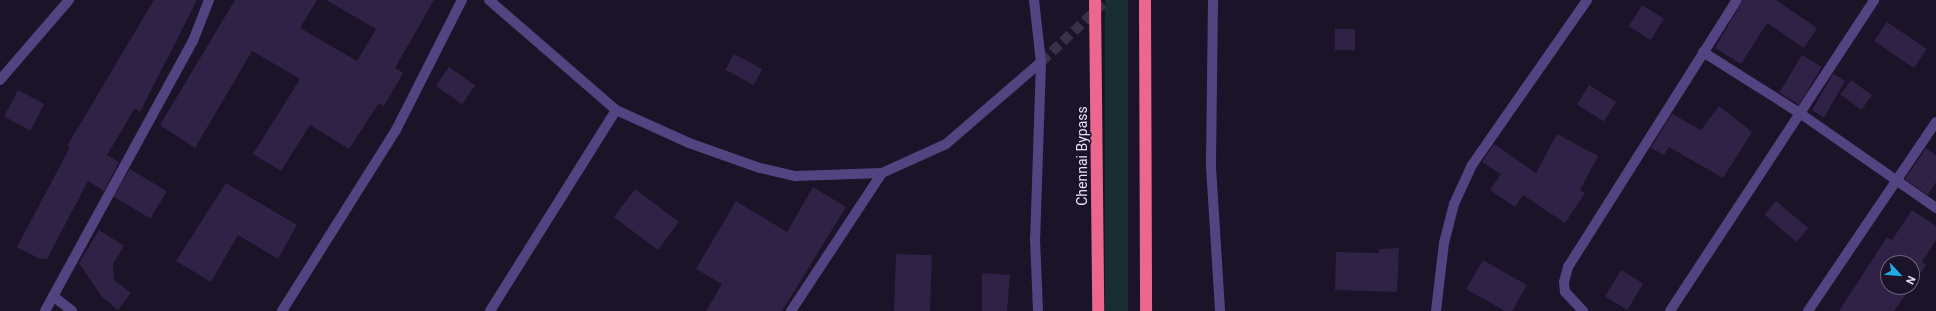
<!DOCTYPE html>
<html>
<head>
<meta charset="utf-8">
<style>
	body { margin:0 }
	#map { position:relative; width:1936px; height:311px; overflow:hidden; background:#1b1328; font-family:Roboto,sans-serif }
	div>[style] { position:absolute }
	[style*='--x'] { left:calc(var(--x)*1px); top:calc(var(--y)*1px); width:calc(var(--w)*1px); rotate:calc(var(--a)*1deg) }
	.green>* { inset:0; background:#172d31; transform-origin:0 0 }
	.building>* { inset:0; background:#302147; transform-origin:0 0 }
	.minor-tunnel>* { height:10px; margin-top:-5px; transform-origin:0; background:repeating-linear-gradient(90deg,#3a3148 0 10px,transparent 0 15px) }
	.minor>* { height:10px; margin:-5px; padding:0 5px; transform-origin:5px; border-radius:5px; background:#534481 }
	.highway>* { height:12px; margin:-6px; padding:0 6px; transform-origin:6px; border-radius:6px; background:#ed678c }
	span { translate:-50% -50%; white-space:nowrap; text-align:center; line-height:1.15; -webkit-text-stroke:3px #1b1328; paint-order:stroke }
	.street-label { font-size:14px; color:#e7defb }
	.north { position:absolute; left:1880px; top:255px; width:40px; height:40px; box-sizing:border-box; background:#1b1328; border:1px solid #6d647c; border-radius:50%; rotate:116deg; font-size:11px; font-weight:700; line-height:16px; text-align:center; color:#e7defb }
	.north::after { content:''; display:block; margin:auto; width:14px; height:18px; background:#20aae5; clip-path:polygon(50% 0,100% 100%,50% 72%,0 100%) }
</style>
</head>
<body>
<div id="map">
	<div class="green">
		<div style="left:1105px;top:0;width:23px;height:311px"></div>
	</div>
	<div class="building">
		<div style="clip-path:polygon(154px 0,197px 0,140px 112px,135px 108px,107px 155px,119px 162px,104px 191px,88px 181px,47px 259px,40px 259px,17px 247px,70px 147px,67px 146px)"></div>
		<div style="clip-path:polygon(235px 0,317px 0,300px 28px,357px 61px,376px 29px,326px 0,434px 0,395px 68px,403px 73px,384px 106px,379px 103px,349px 149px,310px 125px,281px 171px,253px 154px,300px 79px,252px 51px,195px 148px,160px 125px)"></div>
		<div style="clip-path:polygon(1743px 0,1776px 0,1817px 28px,1804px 48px,1767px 23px,1741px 64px,1715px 48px)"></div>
		<div style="left:1642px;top:5px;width:26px;height:25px;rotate:32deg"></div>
		<div style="left:1887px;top:22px;width:48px;height:23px;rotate:34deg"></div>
		<div style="left:1335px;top:29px;width:20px;height:21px"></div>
		<div style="left:734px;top:54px;width:32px;height:18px;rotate:28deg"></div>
		<div style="left:1802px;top:55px;width:23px;height:44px;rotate:31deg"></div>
		<div style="left:449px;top:67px;width:32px;height:23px;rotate:35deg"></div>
		<div style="left:1833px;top:74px;width:14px;height:42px;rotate:30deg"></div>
		<div style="left:1851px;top:80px;width:26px;height:18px;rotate:36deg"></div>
		<div style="left:1589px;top:85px;width:32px;height:23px;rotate:32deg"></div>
		<div style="left:18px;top:90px;width:30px;height:30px;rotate:28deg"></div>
		<div style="clip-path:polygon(1719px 106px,1752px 132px,1723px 178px,1669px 147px,1664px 155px,1651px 148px,1672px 114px,1701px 130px)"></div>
		<div style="clip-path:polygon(1557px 134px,1598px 156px,1580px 190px,1585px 193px,1565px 223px,1523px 195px,1515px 207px,1490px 190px,1501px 174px,1482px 162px,1494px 144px,1536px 173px)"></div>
		<div style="clip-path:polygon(1926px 148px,1936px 155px,1936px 182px,1928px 195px,1905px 179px)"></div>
		<div style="left:130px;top:169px;width:43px;height:32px;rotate:31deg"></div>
		<div style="clip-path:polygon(226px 183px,297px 225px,278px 259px,238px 235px,211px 282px,176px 261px)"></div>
		<div style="clip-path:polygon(813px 187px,846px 207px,782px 311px,706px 311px,722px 284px,696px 269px,736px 201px,787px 232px)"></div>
		<div style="left:635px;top:189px;width:55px;height:35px;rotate:37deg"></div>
		<div style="left:1776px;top:201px;width:42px;height:18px;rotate:40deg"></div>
		<div style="clip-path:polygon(1912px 210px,1936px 226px,1936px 240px,1922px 262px,1926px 265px,1912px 286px,1912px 263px,1888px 263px,1888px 287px,1911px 287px,1894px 311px,1839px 311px,1887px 237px,1892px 240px)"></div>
		<div style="clip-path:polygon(99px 230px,124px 246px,113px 264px,114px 280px,131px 293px,118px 310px,102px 297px,79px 263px)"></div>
		<div style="clip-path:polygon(1399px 248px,1397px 292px,1335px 290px,1336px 252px,1379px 253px,1379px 249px)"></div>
		<div style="left:896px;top:254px;width:36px;height:57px;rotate:2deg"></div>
		<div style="clip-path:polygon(1483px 260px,1527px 285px,1512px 311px,1505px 311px,1466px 289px)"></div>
		<div style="left:1621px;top:270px;width:26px;height:31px;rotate:31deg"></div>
		<div style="clip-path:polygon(982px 273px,1010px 275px,1007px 311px,982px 311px)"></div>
	</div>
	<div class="minor-tunnel">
		<div style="--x:1041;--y:62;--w:91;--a:-43.2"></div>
	</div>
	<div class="minor">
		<div style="--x:489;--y:0;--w:168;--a:40.9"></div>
		<div style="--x:616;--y:110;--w:80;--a:24.3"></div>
		<div style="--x:689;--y:143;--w:75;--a:19.4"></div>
		<div style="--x:760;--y:168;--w:37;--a:13"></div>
		<div style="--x:796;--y:176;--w:86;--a:-2"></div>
		<div style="--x:882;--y:173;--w:70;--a:-24.4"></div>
		<div style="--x:946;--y:144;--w:125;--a:-40.8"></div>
		<div style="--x:1034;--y:0;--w:62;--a:83.6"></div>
		<div style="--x:1041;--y:62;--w:177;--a:91.9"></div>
		<div style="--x:1035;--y:239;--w:72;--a:87.6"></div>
		<div style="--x:1213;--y:0;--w:167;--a:90.7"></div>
		<div style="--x:1211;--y:167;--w:144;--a:86.4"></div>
		<div style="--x:1703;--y:52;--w:116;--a:32.3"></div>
		<div style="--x:1801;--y:114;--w:165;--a:34.8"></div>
		<div style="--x:0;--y:80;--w:106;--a:-49.2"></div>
		<div style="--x:53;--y:296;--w:24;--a:38"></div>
		<div style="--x:45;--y:311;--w:308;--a:-61.3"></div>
		<div style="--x:193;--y:41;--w:44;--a:-68.7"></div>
		<div style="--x:282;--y:311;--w:214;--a:-57.8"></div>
		<div style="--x:396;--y:130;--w:146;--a:-63.1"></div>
		<div style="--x:490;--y:311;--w:237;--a:-57.9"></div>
		<div style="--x:791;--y:311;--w:165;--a:-56.6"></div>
		<div style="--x:1436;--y:311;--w:68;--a:-83.3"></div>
		<div style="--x:1444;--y:243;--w:40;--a:-75.6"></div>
		<div style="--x:1454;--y:204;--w:43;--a:-65.2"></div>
		<div style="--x:1472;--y:165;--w:201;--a:-55.1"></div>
		<div style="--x:1583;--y:311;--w:26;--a:-133"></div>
		<div style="--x:1565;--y:292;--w:10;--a:-96"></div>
		<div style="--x:1564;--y:282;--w:16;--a:-75"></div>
		<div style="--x:1568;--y:267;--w:316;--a:-57.7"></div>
		<div style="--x:1670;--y:311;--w:372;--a:-56.7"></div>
		<div style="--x:1808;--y:311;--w:228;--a:-55.9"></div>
	</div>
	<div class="highway">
		<div style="--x:1095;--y:0;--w:311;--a:89.4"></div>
		<div style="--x:1145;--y:0;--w:311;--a:89.8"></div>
	</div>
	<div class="street-label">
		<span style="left:1082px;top:156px;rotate:-90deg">Chennai Bypass</span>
	</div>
	<div class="north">N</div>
</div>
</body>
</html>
